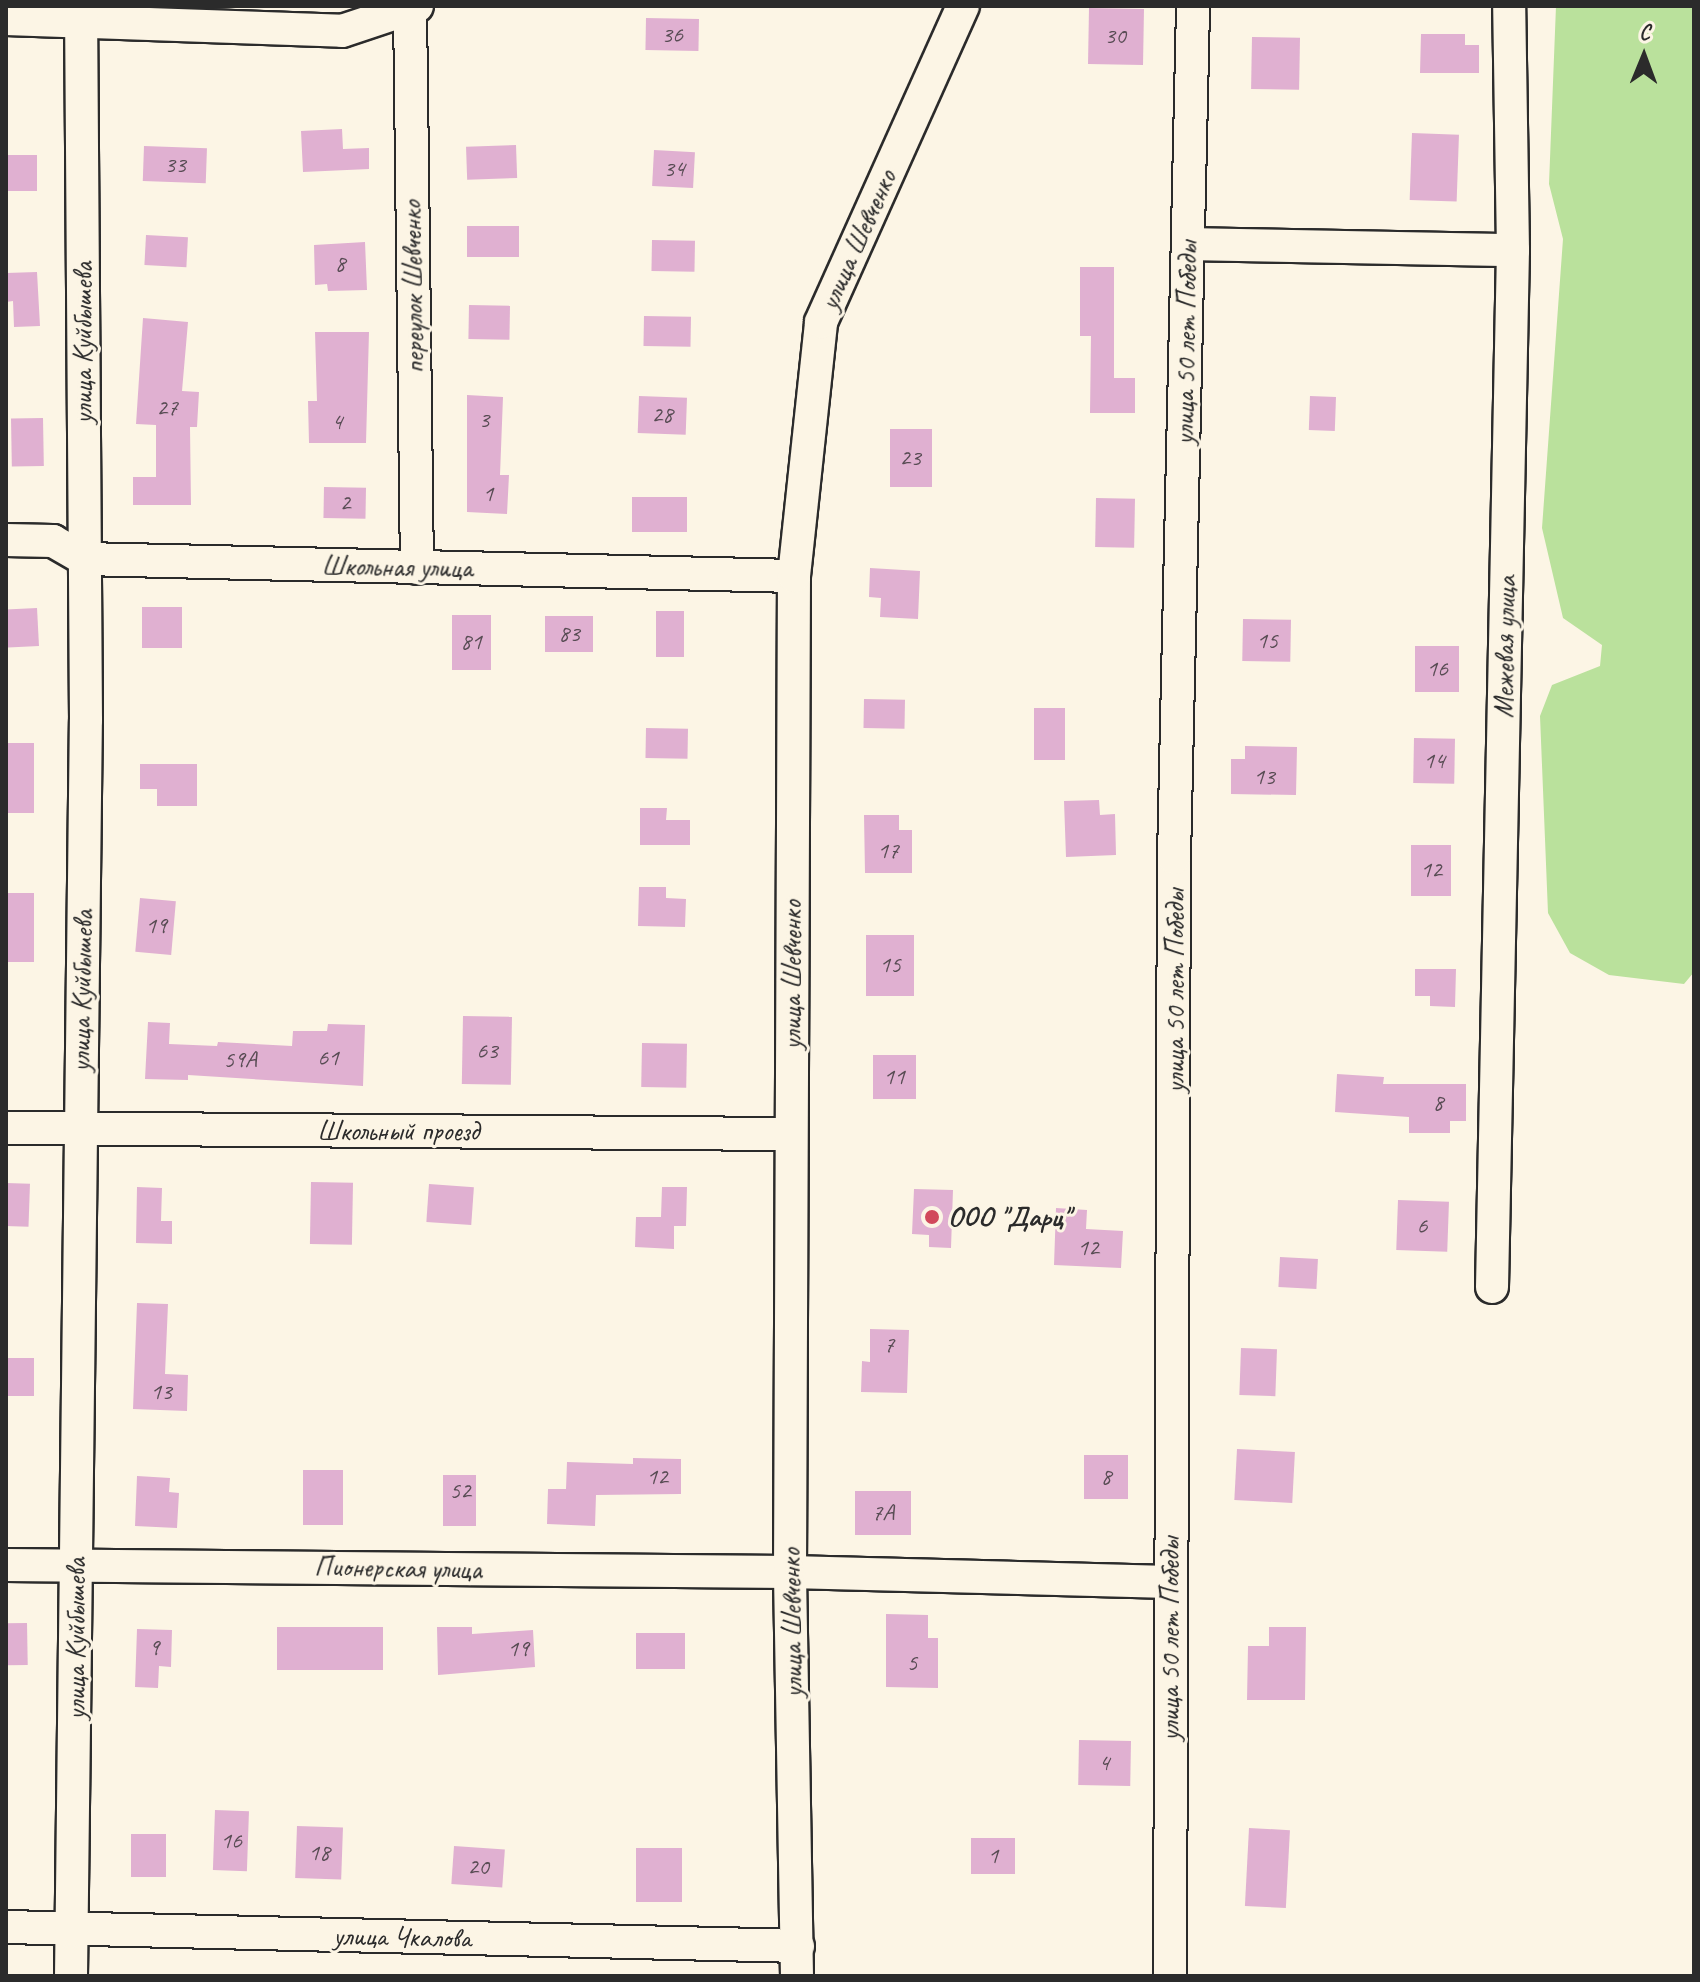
<!DOCTYPE html>
<html>
<head>
<meta charset="utf-8">
<style>
	body { margin:0 }
	#map { position:relative; width:1700px; height:1982px; overflow:hidden; background:#fcf5e5; font-family:Caveat,sans-serif }
	div>[style] { position:absolute }
	[style*='--x'] { left:calc(var(--x)*1px); top:calc(var(--y)*1px); width:calc(var(--w)*1px); rotate:calc(var(--a)*1deg) }
	.green>* { inset:0; background:#bae19c }
	.building>* { inset:0; background:#e0b0d1; transform-origin:0 0 }
	.roads { filter:drop-shadow(2px 0 #2b2b2b) drop-shadow(-2px 0 #2b2b2b) drop-shadow(0 2px #2b2b2b) drop-shadow(0 -2px #2b2b2b) }
	.minor>* { height:32px; margin:-16px; padding:0 16px; transform-origin:16px; border-radius:16px; background:#fcf5e5 }
	.dots>* { width:22px; height:22px; translate:-50% -50%; box-sizing:border-box; border:4px solid #fcf5e5; border-radius:50% }
	span { translate:-50% -50%; white-space:nowrap; text-align:center; line-height:1.15; -webkit-text-stroke:6px #fcf5e5; paint-order:stroke }
	.number-label { font-size:24px; color:#584c54 }
	.number-label span { -webkit-text-stroke-width:0 }
	.street-label { font-size:28px; color:#2b2b2b }
	.poi-label { font-size:28px; color:#2b2b2b; font-weight:700 }
	.left { translate:0 -50%; text-align:left }
	.frame { position:absolute; inset:0; border:8px solid #2b2b2b; pointer-events:none }
	.north { position:absolute; left:1604px; top:16px; width:80px; height:80px; -webkit-text-stroke:6px #fcf5e5; paint-order:stroke; rotate:1deg; font-size:22px; font-weight:700; line-height:32px; text-align:center; color:#2b2b2b }
	.north::after { content:''; display:block; margin:auto; width:28px; height:36px; background:#2b2b2b; clip-path:polygon(50% 0,100% 100%,50% 72%,0 100%) }
</style>
</head>
<body>
<div id="map">
	<div class="green">
		<div style="clip-path:polygon(1556px 6px,1694px 6px,1694px 972px,1684px 984px,1609px 975px,1570px 953px,1548px 913px,1540px 716px,1552px 685px,1600px 666px,1602px 645px,1563px 618px,1542px 528px,1563px 239px,1549px 184px)"></div>
	</div>
	<div class="building">
		<div style="left:1089px;top:8px;width:55px;height:56px;rotate:1deg"></div>
		<div style="left:646px;top:18px;width:53px;height:32px;rotate:1deg"></div>
		<div style="clip-path:polygon(1421px 34px,1465px 34px,1465px 45px,1479px 45px,1479px 73px,1420px 73px)"></div>
		<div style="left:1252px;top:37px;width:48px;height:52px;rotate:1deg"></div>
		<div style="clip-path:polygon(342px 129px,343px 149px,369px 148px,369px 169px,303px 172px,301px 131px)"></div>
		<div style="left:1412px;top:133px;width:47px;height:67px;rotate:2deg"></div>
		<div style="left:516px;top:145px;width:33px;height:50px;rotate:88deg"></div>
		<div style="left:144px;top:146px;width:63px;height:35px;rotate:2deg"></div>
		<div style="left:654px;top:150px;width:41px;height:36px;rotate:3deg"></div>
		<div style="left:6px;top:155px;width:31px;height:36px"></div>
		<div style="left:519px;top:226px;width:31px;height:52px;rotate:90deg"></div>
		<div style="left:146px;top:235px;width:42px;height:30px;rotate:3deg"></div>
		<div style="left:652px;top:240px;width:43px;height:31px;rotate:1deg"></div>
		<div style="clip-path:polygon(365px 242px,367px 290px,328px 291px,327px 284px,315px 285px,314px 245px)"></div>
		<div style="clip-path:polygon(1080px 267px,1114px 267px,1114px 378px,1135px 378px,1135px 413px,1090px 413px,1091px 336px,1080px 336px)"></div>
		<div style="clip-path:polygon(37px 272px,40px 326px,14px 327px,13px 301px,6px 302px,6px 273px)"></div>
		<div style="left:469px;top:305px;width:41px;height:34px;rotate:1deg"></div>
		<div style="left:644px;top:316px;width:47px;height:30px;rotate:1deg"></div>
		<div style="clip-path:polygon(143px 318px,188px 322px,182px 391px,199px 392px,197px 427px,190px 427px,191px 505px,133px 505px,133px 477px,156px 477px,156px 425px,136px 424px)"></div>
		<div style="clip-path:polygon(315px 332px,369px 332px,366px 443px,309px 443px,308px 401px,317px 401px)"></div>
		<div style="clip-path:polygon(467px 395px,503px 397px,500px 475px,509px 475px,507px 514px,467px 512px)"></div>
		<div style="left:639px;top:396px;width:48px;height:37px;rotate:2deg"></div>
		<div style="left:1310px;top:396px;width:26px;height:34px;rotate:2deg"></div>
		<div style="left:43px;top:418px;width:48px;height:32px;rotate:89deg"></div>
		<div style="left:890px;top:429px;width:42px;height:58px"></div>
		<div style="left:324px;top:487px;width:42px;height:31px;rotate:1deg"></div>
		<div style="left:632px;top:497px;width:55px;height:35px"></div>
		<div style="left:1096px;top:498px;width:39px;height:49px;rotate:1deg"></div>
		<div style="clip-path:polygon(870px 568px,920px 571px,918px 619px,880px 617px,881px 598px,869px 597px)"></div>
		<div style="left:142px;top:607px;width:40px;height:41px"></div>
		<div style="left:37px;top:608px;width:38px;height:31px;rotate:87deg"></div>
		<div style="left:656px;top:611px;width:28px;height:46px"></div>
		<div style="left:452px;top:615px;width:39px;height:55px"></div>
		<div style="left:593px;top:616px;width:36px;height:48px;rotate:90deg"></div>
		<div style="left:1243px;top:619px;width:48px;height:42px;rotate:1deg"></div>
		<div style="left:1415px;top:646px;width:44px;height:46px"></div>
		<div style="left:864px;top:699px;width:41px;height:29px;rotate:1deg"></div>
		<div style="left:1034px;top:708px;width:31px;height:52px"></div>
		<div style="left:646px;top:728px;width:42px;height:30px;rotate:1deg"></div>
		<div style="left:1414px;top:738px;width:41px;height:45px;rotate:1deg"></div>
		<div style="left:6px;top:743px;width:28px;height:70px"></div>
		<div style="clip-path:polygon(1245px 746px,1297px 747px,1296px 795px,1231px 794px,1231px 759px,1245px 759px)"></div>
		<div style="clip-path:polygon(140px 764px,197px 764px,197px 806px,157px 806px,157px 789px,140px 789px)"></div>
		<div style="clip-path:polygon(1099px 800px,1100px 815px,1115px 814px,1116px 855px,1066px 857px,1064px 801px)"></div>
		<div style="clip-path:polygon(640px 808px,667px 808px,666px 820px,690px 820px,690px 845px,640px 845px)"></div>
		<div style="clip-path:polygon(864px 815px,899px 815px,899px 830px,912px 830px,912px 873px,865px 873px)"></div>
		<div style="left:1411px;top:845px;width:40px;height:51px"></div>
		<div style="clip-path:polygon(639px 887px,666px 887px,666px 898px,686px 899px,685px 927px,638px 926px)"></div>
		<div style="left:6px;top:893px;width:28px;height:69px"></div>
		<div style="left:140px;top:898px;width:36px;height:54px;rotate:5deg"></div>
		<div style="left:866px;top:935px;width:48px;height:61px"></div>
		<div style="clip-path:polygon(1415px 969px,1456px 969px,1455px 1007px,1430px 1006px,1430px 996px,1415px 996px)"></div>
		<div style="left:463px;top:1016px;width:49px;height:68px;rotate:1deg"></div>
		<div style="clip-path:polygon(148px 1022px,170px 1023px,169px 1044px,217px 1046px,218px 1042px,292px 1046px,293px 1031px,327px 1031px,328px 1024px,365px 1025px,363px 1086px,188px 1075px,188px 1080px,145px 1079px)"></div>
		<div style="left:642px;top:1043px;width:45px;height:44px;rotate:1deg"></div>
		<div style="left:873px;top:1055px;width:43px;height:44px"></div>
		<div style="clip-path:polygon(1337px 1074px,1384px 1077px,1383px 1084px,1466px 1084px,1466px 1121px,1450px 1121px,1450px 1133px,1409px 1133px,1409px 1117px,1335px 1112px)"></div>
		<div style="left:311px;top:1182px;width:42px;height:62px;rotate:1deg"></div>
		<div style="left:6px;top:1183px;width:24px;height:43px;rotate:2deg"></div>
		<div style="left:429px;top:1184px;width:45px;height:38px;rotate:4deg"></div>
		<div style="clip-path:polygon(137px 1187px,162px 1188px,161px 1221px,172px 1221px,172px 1244px,136px 1243px)"></div>
		<div style="clip-path:polygon(662px 1187px,687px 1187px,686px 1226px,674px 1226px,674px 1249px,635px 1247px,636px 1217px,661px 1217px)"></div>
		<div style="clip-path:polygon(914px 1189px,953px 1190px,951px 1248px,929px 1247px,929px 1235px,912px 1234px)"></div>
		<div style="left:1398px;top:1200px;width:51px;height:50px;rotate:2deg"></div>
		<div style="clip-path:polygon(1056px 1208px,1087px 1210px,1086px 1229px,1123px 1231px,1121px 1268px,1054px 1265px)"></div>
		<div style="left:1280px;top:1257px;width:38px;height:30px;rotate:3deg"></div>
		<div style="clip-path:polygon(137px 1303px,168px 1304px,165px 1374px,188px 1375px,187px 1411px,133px 1409px)"></div>
		<div style="clip-path:polygon(870px 1329px,909px 1330px,907px 1393px,861px 1392px,862px 1361px,870px 1362px)"></div>
		<div style="left:1241px;top:1348px;width:36px;height:47px;rotate:2deg"></div>
		<div style="left:6px;top:1358px;width:28px;height:38px"></div>
		<div style="left:1237px;top:1449px;width:58px;height:51px;rotate:3deg"></div>
		<div style="left:1084px;top:1455px;width:44px;height:44px"></div>
		<div style="clip-path:polygon(633px 1458px,681px 1459px,681px 1494px,596px 1495px,595px 1526px,547px 1524px,548px 1489px,566px 1489px,567px 1462px,633px 1464px)"></div>
		<div style="left:303px;top:1470px;width:40px;height:55px"></div>
		<div style="left:443px;top:1475px;width:33px;height:51px"></div>
		<div style="clip-path:polygon(137px 1476px,170px 1478px,169px 1492px,179px 1493px,177px 1528px,135px 1526px)"></div>
		<div style="left:855px;top:1491px;width:56px;height:44px"></div>
		<div style="clip-path:polygon(886px 1614px,928px 1615px,928px 1638px,938px 1638px,938px 1688px,886px 1687px)"></div>
		<div style="left:27px;top:1623px;width:42px;height:21px;rotate:89deg"></div>
		<div style="left:277px;top:1627px;width:106px;height:43px"></div>
		<div style="clip-path:polygon(437px 1627px,472px 1627px,472px 1634px,533px 1630px,535px 1667px,438px 1675px)"></div>
		<div style="clip-path:polygon(1269px 1627px,1306px 1627px,1305px 1700px,1247px 1700px,1248px 1646px,1269px 1646px)"></div>
		<div style="clip-path:polygon(137px 1629px,172px 1630px,171px 1667px,159px 1666px,158px 1688px,135px 1687px)"></div>
		<div style="left:636px;top:1633px;width:49px;height:36px"></div>
		<div style="left:1079px;top:1740px;width:52px;height:45px;rotate:1deg"></div>
		<div style="left:215px;top:1810px;width:34px;height:60px;rotate:2deg"></div>
		<div style="left:297px;top:1826px;width:46px;height:52px;rotate:2deg"></div>
		<div style="left:1249px;top:1828px;width:41px;height:78px;rotate:3deg"></div>
		<div style="left:131px;top:1834px;width:35px;height:43px"></div>
		<div style="left:971px;top:1838px;width:44px;height:36px"></div>
		<div style="left:454px;top:1846px;width:51px;height:38px;rotate:4deg"></div>
		<div style="left:636px;top:1848px;width:46px;height:54px"></div>
	</div>
	<div class="roads">
		<div class="minor">
			<div style="--x:410;--y:6;--w:562;--a:89.29"></div>
			<div style="--x:6;--y:19;--w:336;--a:2"></div>
			<div style="--x:342;--y:31;--w:79;--a:-18.4"></div>
			<div style="--x:1189;--y:244;--w:324;--a:1.1"></div>
			<div style="--x:6;--y:540;--w:47;--a:1.2"></div>
			<div style="--x:53;--y:541;--w:36;--a:30"></div>
			<div style="--x:84;--y:559;--w:710;--a:1.37"></div>
			<div style="--x:6;--y:1128;--w:785;--a:0.44"></div>
			<div style="--x:1492;--y:1287;--w:1037;--a:-88.84"></div>
			<div style="--x:1513;--y:250;--w:244;--a:-90.9"></div>
			<div style="--x:6;--y:1565;--w:784;--a:0.51"></div>
			<div style="--x:790;--y:1572;--w:380;--a:1.5"></div>
			<div style="--x:6;--y:1927;--w:792;--a:1.37"></div>
			<div style="--x:71;--y:1976;--w:1256;--a:-89.32"></div>
			<div style="--x:86;--y:720;--w:714;--a:-90.4"></div>
			<div style="--x:797;--y:1976;--w:404;--a:-91"></div>
			<div style="--x:790;--y:1572;--w:996;--a:-89.77"></div>
			<div style="--x:794;--y:576;--w:255;--a:-83.9"></div>
			<div style="--x:821;--y:322;--w:346;--a:-65.8"></div>
			<div style="--x:1170;--y:1976;--w:1118;--a:-89.8"></div>
			<div style="--x:1174;--y:858;--w:852;--a:-88.72"></div>
		</div>
	</div>
	<div class="dots">
		<div style="left:932px;top:1217px;background:#d1495b"></div>
	</div>
	<div class="number-label">
		<span style="left:672px;top:35px">36</span>
		<span style="left:1115px;top:36px">30</span>
		<span style="left:175px;top:165px">33</span>
		<span style="left:674px;top:169px">34</span>
		<span style="left:340px;top:264px">8</span>
		<span style="left:167px;top:408px">27</span>
		<span style="left:662px;top:415px">28</span>
		<span style="left:484px;top:420px">3</span>
		<span style="left:337px;top:422px">4</span>
		<span style="left:910px;top:458px">23</span>
		<span style="left:488px;top:494px">1</span>
		<span style="left:345px;top:503px">2</span>
		<span style="left:569px;top:634px">83</span>
		<span style="left:1267px;top:641px">15</span>
		<span style="left:471px;top:642px">81</span>
		<span style="left:1437px;top:669px">16</span>
		<span style="left:1434px;top:761px">14</span>
		<span style="left:1264px;top:777px">13</span>
		<span style="left:888px;top:851px">17</span>
		<span style="left:1431px;top:870px">12</span>
		<span style="left:156px;top:926px">19</span>
		<span style="left:890px;top:965px">15</span>
		<span style="left:487px;top:1051px">63</span>
		<span style="left:328px;top:1058px">61</span>
		<span style="left:240px;top:1060px">59А</span>
		<span style="left:894px;top:1077px">11</span>
		<span style="left:1438px;top:1103px">8</span>
		<span style="left:1422px;top:1226px">6</span>
		<span style="left:1088px;top:1248px">12</span>
		<span style="left:889px;top:1345px">7</span>
		<span style="left:161px;top:1392px">13</span>
		<span style="left:657px;top:1477px">12</span>
		<span style="left:1106px;top:1477px">8</span>
		<span style="left:460px;top:1491px">52</span>
		<span style="left:883px;top:1513px">7А</span>
		<span style="left:154px;top:1648px">9</span>
		<span style="left:518px;top:1649px">19</span>
		<span style="left:912px;top:1663px">5</span>
		<span style="left:1104px;top:1763px">4</span>
		<span style="left:231px;top:1841px">16</span>
		<span style="left:319px;top:1853px">18</span>
		<span style="left:993px;top:1856px">1</span>
		<span style="left:478px;top:1867px">20</span>
	</div>
	<div class="street-label">
		<span style="left:858px;top:240px;rotate:-66deg">улица Шевченко</span>
		<span style="left:413px;top:287px;rotate:-91deg">переулок Шевченко</span>
		<span style="left:83px;top:343px;rotate:-90deg">улица Куйбышева</span>
		<span style="left:1186px;top:343px;rotate:-89deg">улица 50 лет Победы</span>
		<span style="left:397px;top:567px;rotate:1deg">Школьная улица</span>
		<span style="left:1505px;top:647px;rotate:-89deg">Межевая улица</span>
		<span style="left:792px;top:975px;rotate:-90deg">улица Шевченко</span>
		<span style="left:82px;top:991px;rotate:-89deg">улица Куйбышева</span>
		<span style="left:1175px;top:991px;rotate:-90deg">улица 50 лет Победы</span>
		<span style="left:398px;top:1131px">Школьный проезд</span>
		<span style="left:398px;top:1568px;rotate:1deg">Пионерская улица</span>
		<span style="left:792px;top:1623px;rotate:-91deg">улица Шевченко</span>
		<span style="left:76px;top:1639px;rotate:-90deg">улица Куйбышева</span>
		<span style="left:1170px;top:1639px;rotate:-90deg">улица 50 лет Победы</span>
		<span style="left:402px;top:1937px;rotate:1deg">улица Чкалова</span>
	</div>
	<div class="poi-label">
		<span class="left" style="left:948px;top:1217px">ООО "Дарц"</span>
	</div>
	<div class="frame"></div>
	<div class="north">С</div>
</div>
</body>
</html>
